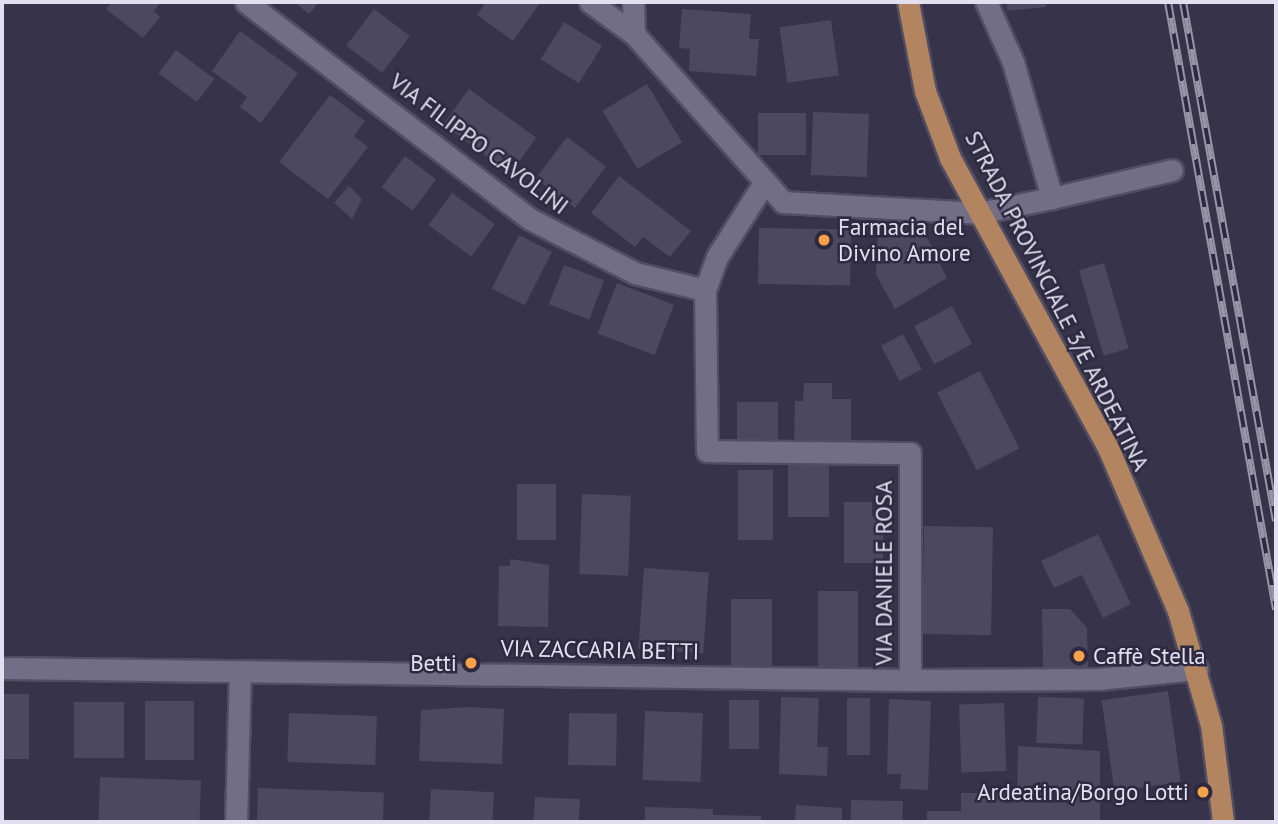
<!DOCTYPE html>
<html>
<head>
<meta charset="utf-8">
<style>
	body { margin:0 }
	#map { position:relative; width:1278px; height:824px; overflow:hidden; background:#37334b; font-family:"PT Sans",sans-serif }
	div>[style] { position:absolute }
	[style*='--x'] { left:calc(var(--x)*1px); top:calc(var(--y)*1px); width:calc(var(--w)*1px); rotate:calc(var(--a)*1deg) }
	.building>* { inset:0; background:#4b4860; transform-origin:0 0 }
	.roads { filter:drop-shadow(2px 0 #524e62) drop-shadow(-2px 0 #524e62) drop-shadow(0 2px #524e62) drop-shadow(0 -2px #524e62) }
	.minor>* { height:21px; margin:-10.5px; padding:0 10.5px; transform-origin:10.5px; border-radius:10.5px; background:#726e88 }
	.major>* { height:21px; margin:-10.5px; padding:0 10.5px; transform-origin:10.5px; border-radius:10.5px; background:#b38460 }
	.rail>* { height:8px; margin-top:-4px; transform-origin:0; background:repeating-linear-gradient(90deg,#2d2940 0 16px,#9794a7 0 32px); box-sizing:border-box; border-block:2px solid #9794a7 }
	.dots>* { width:19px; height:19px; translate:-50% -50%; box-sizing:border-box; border:4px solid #2d2940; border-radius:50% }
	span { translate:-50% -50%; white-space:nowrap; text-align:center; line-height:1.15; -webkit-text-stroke:5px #2d2940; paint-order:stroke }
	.street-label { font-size:23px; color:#e2e0f0 }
	.poi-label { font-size:23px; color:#e2e0f0 }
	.left { translate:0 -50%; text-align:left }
	.right { translate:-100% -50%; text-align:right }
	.frame { position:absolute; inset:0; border:4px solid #e2e0f0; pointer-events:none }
</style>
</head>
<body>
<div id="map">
	<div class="building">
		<div style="clip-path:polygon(112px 2px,161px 2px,154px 11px,160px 17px,143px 38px,106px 9px)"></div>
		<div style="clip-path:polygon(294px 2px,319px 2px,309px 14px)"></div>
		<div style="clip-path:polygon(486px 2px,538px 2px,540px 3px,513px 41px,477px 15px)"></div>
		<div style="clip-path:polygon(1007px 2px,1046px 2px,1046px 7px,1007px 11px)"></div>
		<div style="left:374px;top:9px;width:45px;height:46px;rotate:37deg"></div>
		<div style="clip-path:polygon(682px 9px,751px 14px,749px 39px,759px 39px,756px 76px,689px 71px,690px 49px,679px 48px)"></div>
		<div style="left:831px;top:20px;width:56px;height:52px;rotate:82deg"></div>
		<div style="left:564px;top:22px;width:45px;height:44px;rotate:32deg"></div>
		<div style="clip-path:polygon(240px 31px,298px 73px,261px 123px,240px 107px,247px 97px,212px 71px)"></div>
		<div style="left:176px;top:50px;width:48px;height:29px;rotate:37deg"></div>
		<div style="left:647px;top:84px;width:68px;height:52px;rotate:59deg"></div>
		<div style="left:469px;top:89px;width:83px;height:44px;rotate:36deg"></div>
		<div style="clip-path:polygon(330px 95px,365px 121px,354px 136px,368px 147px,328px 199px,279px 162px)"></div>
		<div style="left:813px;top:112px;width:56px;height:63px;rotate:2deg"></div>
		<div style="left:758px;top:113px;width:48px;height:42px"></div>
		<div style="left:567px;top:137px;width:49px;height:52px;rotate:37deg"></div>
		<div style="left:405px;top:156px;width:39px;height:39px;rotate:37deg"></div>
		<div style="clip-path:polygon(619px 176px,691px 231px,670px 257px,643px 237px,635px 247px,591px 213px)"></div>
		<div style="clip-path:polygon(349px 186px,362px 199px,352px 219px,334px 203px)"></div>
		<div style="left:452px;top:193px;width:53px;height:40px;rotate:36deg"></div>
		<div style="left:759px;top:228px;width:92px;height:56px;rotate:1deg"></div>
		<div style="clip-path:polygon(878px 230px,925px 233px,947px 278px,895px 309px,876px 275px)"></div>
		<div style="left:519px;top:235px;width:37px;height:60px;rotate:27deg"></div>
		<div style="left:1104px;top:263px;width:89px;height:26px;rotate:74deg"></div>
		<div style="left:564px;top:265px;width:43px;height:42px;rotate:21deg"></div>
		<div style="left:617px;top:283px;width:61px;height:54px;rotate:21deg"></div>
		<div style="left:952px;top:306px;width:43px;height:43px;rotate:62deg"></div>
		<div style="left:903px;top:334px;width:40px;height:25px;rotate:62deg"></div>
		<div style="left:980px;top:371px;width:87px;height:48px;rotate:63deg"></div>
		<div style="clip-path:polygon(804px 383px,832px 383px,832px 399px,851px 399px,851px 445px,794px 445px,795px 401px,803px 401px)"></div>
		<div style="left:737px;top:402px;width:41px;height:38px"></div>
		<div style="left:788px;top:463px;width:41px;height:54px"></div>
		<div style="left:738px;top:470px;width:35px;height:70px"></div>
		<div style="left:556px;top:484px;width:56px;height:39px;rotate:90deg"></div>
		<div style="left:582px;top:494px;width:49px;height:80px;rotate:2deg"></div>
		<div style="clip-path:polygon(844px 502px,872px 502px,872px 516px,883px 516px,883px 563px,844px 563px)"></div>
		<div style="left:924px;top:526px;width:69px;height:108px;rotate:1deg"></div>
		<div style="clip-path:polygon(1098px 534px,1131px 604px,1103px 618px,1082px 575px,1054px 588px,1041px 561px)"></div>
		<div style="clip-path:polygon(510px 559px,549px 565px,548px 627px,498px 626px,499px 566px,510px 566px)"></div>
		<div style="left:644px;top:568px;width:65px;height:81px;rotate:4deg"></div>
		<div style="left:818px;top:591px;width:40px;height:80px"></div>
		<div style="left:731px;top:599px;width:41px;height:71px"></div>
		<div style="clip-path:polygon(1042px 609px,1070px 609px,1087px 628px,1088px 667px,1043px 668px)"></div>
		<div style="left:1168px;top:691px;width:92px;height:67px;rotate:82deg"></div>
		<div style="left:2px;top:694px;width:27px;height:65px"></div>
		<div style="clip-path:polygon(781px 697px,819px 698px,817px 747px,828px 747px,827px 776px,779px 774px)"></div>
		<div style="left:1038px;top:697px;width:46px;height:46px;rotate:2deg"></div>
		<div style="left:847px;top:698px;width:23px;height:57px"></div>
		<div style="clip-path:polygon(889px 699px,931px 701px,928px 790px,900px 789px,901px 774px,887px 774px)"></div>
		<div style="left:729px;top:700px;width:30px;height:49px"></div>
		<div style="left:145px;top:701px;width:49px;height:59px"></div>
		<div style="left:74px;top:702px;width:50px;height:56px"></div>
		<div style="left:1004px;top:703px;width:68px;height:45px;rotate:88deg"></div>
		<div style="clip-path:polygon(470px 707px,504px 709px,502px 764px,419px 761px,421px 710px)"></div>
		<div style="left:645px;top:711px;width:58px;height:69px;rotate:2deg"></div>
		<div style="left:289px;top:713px;width:88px;height:49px;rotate:2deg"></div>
		<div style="left:569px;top:713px;width:48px;height:52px;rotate:1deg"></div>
		<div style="clip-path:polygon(1018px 746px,1100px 751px,1100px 822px,927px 822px,927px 811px,961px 811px,961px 793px,1017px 793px)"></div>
		<div style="left:100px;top:777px;width:101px;height:45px;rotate:2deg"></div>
		<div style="left:258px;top:788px;width:126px;height:34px;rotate:2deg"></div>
		<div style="left:431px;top:789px;width:63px;height:33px;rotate:3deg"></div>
		<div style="left:535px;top:797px;width:45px;height:25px;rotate:3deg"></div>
		<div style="left:851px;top:800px;width:52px;height:22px;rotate:1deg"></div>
		<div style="clip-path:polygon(796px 805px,842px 808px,842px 822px,795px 822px)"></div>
		<div style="clip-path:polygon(645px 807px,713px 809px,713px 815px,761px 816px,761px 822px,645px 822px)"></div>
	</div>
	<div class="roads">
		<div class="minor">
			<div style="--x:246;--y:2;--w:357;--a:37.4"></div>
			<div style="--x:530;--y:219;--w:118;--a:27.2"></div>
			<div style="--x:635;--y:273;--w:72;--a:13.7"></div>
			<div style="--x:705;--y:290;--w:35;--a:-70"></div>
			<div style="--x:717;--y:257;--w:88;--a:-57.6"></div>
			<div style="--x:590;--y:2;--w:54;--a:36"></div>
			<div style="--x:633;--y:2;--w:32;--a:88"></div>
			<div style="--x:634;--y:34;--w:225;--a:48.4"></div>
			<div style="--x:783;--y:202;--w:195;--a:3.2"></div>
			<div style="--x:978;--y:213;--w:76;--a:-11.5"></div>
			<div style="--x:1052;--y:198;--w:141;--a:-106"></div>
			<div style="--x:1013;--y:62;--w:66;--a:-114.2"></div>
			<div style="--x:1052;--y:198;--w:123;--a:-13.1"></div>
			<div style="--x:705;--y:290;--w:161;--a:89.3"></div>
			<div style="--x:707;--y:451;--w:203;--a:0.6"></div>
			<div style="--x:910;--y:453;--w:227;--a:90"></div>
			<div style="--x:2;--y:668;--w:908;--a:0.76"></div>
			<div style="--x:910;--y:680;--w:188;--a:-0.3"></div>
			<div style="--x:1098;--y:679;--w:100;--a:-5.8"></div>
			<div style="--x:236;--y:822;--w:150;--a:-88.5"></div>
		</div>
		<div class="major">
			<div style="--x:908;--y:2;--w:91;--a:79.2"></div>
			<div style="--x:925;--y:91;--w:72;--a:69.5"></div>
			<div style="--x:950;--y:158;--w:332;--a:61.4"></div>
			<div style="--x:1109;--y:450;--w:175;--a:66.8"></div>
			<div style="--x:1178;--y:611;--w:119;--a:73.9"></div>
			<div style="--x:1211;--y:725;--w:98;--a:82.9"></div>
		</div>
	</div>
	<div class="rail">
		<div style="--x:1168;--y:2;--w:617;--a:79.91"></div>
		<div style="--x:1183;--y:2;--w:527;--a:79.84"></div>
	</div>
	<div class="dots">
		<div style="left:824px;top:240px;background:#f7a149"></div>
		<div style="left:1079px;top:656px;background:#f7a149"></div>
		<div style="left:471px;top:663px;background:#f7a149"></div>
		<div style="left:1203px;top:792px;background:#f7a149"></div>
	</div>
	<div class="street-label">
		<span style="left:479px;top:144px;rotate:37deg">VIA FILIPPO CAVOLINI</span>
		<span style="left:1057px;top:301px;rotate:63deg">STRADA PROVINCIALE 3/E ARDEATINA</span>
		<span style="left:884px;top:573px;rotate:-90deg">VIA DANIELE ROSA</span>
		<span style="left:600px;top:650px;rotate:1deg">VIA ZACCARIA BETTI</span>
	</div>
	<div class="poi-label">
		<span class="left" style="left:838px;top:240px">Farmacia del<br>Divino Amore</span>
		<span class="left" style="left:1093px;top:656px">Caffè Stella</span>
		<span class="right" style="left:457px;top:663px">Betti</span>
		<span class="right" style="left:1189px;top:792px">Ardeatina/Borgo Lotti</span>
	</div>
	<div class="frame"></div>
</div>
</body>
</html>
